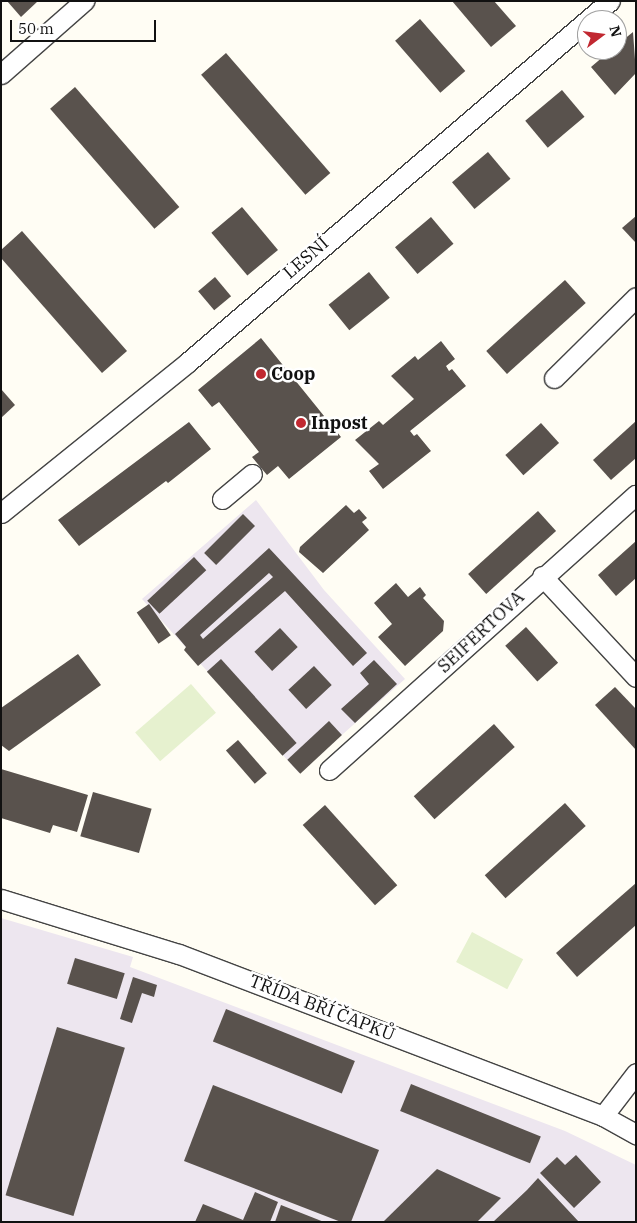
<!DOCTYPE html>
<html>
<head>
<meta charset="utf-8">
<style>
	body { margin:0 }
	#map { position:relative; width:637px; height:1223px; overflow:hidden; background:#fffdf4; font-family:"IBM Plex Serif",serif }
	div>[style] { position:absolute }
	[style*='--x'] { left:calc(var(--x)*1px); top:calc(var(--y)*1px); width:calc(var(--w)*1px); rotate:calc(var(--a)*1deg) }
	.industrial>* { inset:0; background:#ede6ef }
	.pitch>* { inset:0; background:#e6f1cf; transform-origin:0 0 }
	.building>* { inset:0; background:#59524d; transform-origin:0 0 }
	.roads { filter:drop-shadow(1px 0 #444) drop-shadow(-1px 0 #444) drop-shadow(0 1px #444) drop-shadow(0 -1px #444) }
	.minor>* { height:19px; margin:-9.5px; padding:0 9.5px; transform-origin:9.5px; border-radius:9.5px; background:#fff }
	.dots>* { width:14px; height:14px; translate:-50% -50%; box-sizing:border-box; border:2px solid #fff; border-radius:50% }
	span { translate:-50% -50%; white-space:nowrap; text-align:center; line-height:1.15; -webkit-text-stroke:5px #fff; paint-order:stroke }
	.street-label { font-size:18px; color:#111 }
	.poi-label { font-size:18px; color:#111; font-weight:700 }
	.left { translate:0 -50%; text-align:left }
	.frame { position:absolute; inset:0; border:2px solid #111; pointer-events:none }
	.north { position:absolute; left:577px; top:10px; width:50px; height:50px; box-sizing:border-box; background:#fff; border:1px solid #a0a0a0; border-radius:50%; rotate:75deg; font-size:14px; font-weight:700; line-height:20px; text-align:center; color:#111 }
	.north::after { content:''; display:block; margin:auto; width:18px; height:22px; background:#c12831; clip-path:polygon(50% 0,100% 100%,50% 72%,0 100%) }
	.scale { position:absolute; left:10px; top:20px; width:146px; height:22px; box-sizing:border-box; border:2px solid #111; border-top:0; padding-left:6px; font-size:15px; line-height:18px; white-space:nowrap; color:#111; -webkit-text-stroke:4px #fff; paint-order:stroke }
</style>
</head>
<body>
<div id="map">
	<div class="industrial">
		<div style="clip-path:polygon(256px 500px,324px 590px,405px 679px,299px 773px,142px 599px)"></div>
		<div style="clip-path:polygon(1px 918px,133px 957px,130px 967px,565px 1131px,636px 1165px,636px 1222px,1px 1222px)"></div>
	</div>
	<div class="pitch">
		<div style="left:191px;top:684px;width:38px;height:74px;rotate:49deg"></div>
		<div style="left:472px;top:932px;width:58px;height:34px;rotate:28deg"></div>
	</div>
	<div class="building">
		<div style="clip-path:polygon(7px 1px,38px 1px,21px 17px)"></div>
		<div style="clip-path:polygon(452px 1px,494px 1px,516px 26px,491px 47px)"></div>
		<div style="left:420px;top:19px;width:69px;height:33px;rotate:49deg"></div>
		<div style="clip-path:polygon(633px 32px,636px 73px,615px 95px,591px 67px,611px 50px,617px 50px,617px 45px)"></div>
		<div style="left:226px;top:53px;width:159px;height:33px;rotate:49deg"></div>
		<div style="left:75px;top:87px;width:159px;height:33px;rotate:49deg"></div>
		<div style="left:562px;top:90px;width:35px;height:48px;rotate:50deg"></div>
		<div style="left:488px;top:152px;width:35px;height:47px;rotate:50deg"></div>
		<div style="left:242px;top:207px;width:56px;height:40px;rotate:50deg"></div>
		<div style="clip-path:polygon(636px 216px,636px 243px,622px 228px)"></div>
		<div style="left:431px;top:217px;width:35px;height:47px;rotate:50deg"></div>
		<div style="clip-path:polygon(22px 231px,127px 351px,102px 373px,1px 258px,1px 250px)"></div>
		<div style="left:369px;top:272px;width:33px;height:52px;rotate:51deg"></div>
		<div style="left:215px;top:277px;width:25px;height:22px;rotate:50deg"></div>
		<div style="left:565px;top:280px;width:31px;height:106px;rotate:48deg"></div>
		<div style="clip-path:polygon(261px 338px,341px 437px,289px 479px,278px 466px,267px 475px,252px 457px,259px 452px,219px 402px,212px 407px,198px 390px)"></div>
		<div style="clip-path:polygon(441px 341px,455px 359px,446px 366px,449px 371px,452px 369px,466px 386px,410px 431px,414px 436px,417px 434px,431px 451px,383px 489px,369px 471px,379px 464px,355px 440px,379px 421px,383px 425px,414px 399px,391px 376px,415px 356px,418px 360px)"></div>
		<div style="clip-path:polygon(1px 389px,15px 405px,1px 418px)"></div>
		<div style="clip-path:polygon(636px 421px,636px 458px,611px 480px,593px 460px)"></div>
		<div style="clip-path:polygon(189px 422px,211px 449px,168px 483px,166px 481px,79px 546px,58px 520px)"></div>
		<div style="left:541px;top:423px;width:27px;height:48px;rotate:48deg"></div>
		<div style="clip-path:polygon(346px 505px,354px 513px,359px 509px,367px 518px,362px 522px,369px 530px,323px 573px,299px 552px,300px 547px)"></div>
		<div style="left:538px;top:511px;width:27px;height:94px;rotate:48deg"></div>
		<div style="left:243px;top:514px;width:17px;height:55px;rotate:45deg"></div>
		<div style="clip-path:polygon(636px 541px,636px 578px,616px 596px,598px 575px)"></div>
		<div style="clip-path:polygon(evenodd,269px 548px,367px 653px,353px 666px,285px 591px,198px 666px,184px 650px,186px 647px,175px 634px,269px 548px,269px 573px,273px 577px,203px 639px,200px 635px,269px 573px)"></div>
		<div style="left:194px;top:557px;width:18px;height:64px;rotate:47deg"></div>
		<div style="clip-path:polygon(396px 583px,408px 597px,420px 587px,426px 595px,423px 598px,444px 621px,443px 631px,405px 666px,378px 637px,392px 624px,374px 603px)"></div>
		<div style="left:149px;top:604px;width:38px;height:15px;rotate:55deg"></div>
		<div style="left:526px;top:627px;width:48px;height:28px;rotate:48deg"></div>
		<div style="left:280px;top:628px;width:26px;height:35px;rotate:47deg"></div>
		<div style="clip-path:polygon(78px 654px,101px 685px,9px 751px,1px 745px,1px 708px)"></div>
		<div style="left:221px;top:659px;width:113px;height:19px;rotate:48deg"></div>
		<div style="clip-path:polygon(374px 660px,397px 684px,355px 723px,341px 709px,369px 684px,360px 673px)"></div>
		<div style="left:314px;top:666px;width:26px;height:35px;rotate:47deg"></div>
		<div style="clip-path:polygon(615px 687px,636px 709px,636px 750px,595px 705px)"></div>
		<div style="left:329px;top:721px;width:19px;height:57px;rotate:47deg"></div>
		<div style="left:494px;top:724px;width:31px;height:108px;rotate:48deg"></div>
		<div style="left:238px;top:740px;width:44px;height:16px;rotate:49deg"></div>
		<div style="clip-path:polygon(1px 769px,88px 795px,77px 832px,53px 825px,50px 833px,1px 818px)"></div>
		<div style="left:93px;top:792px;width:61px;height:46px;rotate:16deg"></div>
		<div style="left:565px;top:803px;width:31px;height:108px;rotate:48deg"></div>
		<div style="left:325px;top:805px;width:108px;height:30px;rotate:48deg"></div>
		<div style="clip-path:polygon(636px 883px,636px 925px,577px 977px,556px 953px)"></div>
		<div style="left:75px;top:958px;width:52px;height:27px;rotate:17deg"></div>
		<div style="clip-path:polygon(133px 977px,157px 985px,154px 997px,142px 993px,132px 1023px,120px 1019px)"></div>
		<div style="left:226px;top:1009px;width:139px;height:35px;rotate:22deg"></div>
		<div style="left:57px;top:1027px;width:71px;height:176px;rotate:17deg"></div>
		<div style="left:411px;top:1084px;width:140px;height:29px;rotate:22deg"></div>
		<div style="clip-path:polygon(213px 1085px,379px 1150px,351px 1222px,341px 1222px,184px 1161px)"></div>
		<div style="clip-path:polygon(576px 1155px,601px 1182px,574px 1208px,540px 1173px,557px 1157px,565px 1165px)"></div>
		<div style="clip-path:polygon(437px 1169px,501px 1198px,477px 1222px,383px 1222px)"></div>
		<div style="clip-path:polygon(538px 1178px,579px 1222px,493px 1222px,527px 1190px)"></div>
		<div style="clip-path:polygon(255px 1192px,278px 1202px,270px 1222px,195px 1222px,203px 1204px,243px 1220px)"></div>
		<div style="clip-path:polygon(281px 1205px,324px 1222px,275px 1222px)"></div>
	</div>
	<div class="roads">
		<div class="minor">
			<div style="--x:1;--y:74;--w:111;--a:-41.3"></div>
			<div style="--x:554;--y:378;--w:115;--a:-44.6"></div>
			<div style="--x:222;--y:499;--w:39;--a:-40"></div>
			<div style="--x:1;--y:513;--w:240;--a:-38.9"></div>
			<div style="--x:188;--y:362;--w:555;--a:-40.55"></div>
			<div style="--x:542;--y:576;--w:138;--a:47.1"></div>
			<div style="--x:329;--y:770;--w:412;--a:-41.9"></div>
			<div style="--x:1;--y:899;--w:186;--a:17.2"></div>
			<div style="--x:179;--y:954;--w:454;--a:20.9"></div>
			<div style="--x:603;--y:1116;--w:38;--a:29"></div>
			<div style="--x:603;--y:1116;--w:54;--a:-52.5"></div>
		</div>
	</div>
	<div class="dots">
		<div style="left:261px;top:374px;background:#c12831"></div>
		<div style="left:301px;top:423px;background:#c12831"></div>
	</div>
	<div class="street-label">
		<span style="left:306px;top:258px;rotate:-41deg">LESNÍ</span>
		<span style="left:481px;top:632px;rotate:-43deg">SEIFERTOVA</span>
		<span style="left:322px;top:1008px;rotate:21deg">TŘÍDA BŘÍ ČAPKŮ</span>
	</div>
	<div class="poi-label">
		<span class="left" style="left:271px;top:374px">Coop</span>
		<span class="left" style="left:311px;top:423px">Inpost</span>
	</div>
	<div class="frame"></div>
	<div class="north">N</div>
	<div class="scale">50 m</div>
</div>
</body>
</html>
